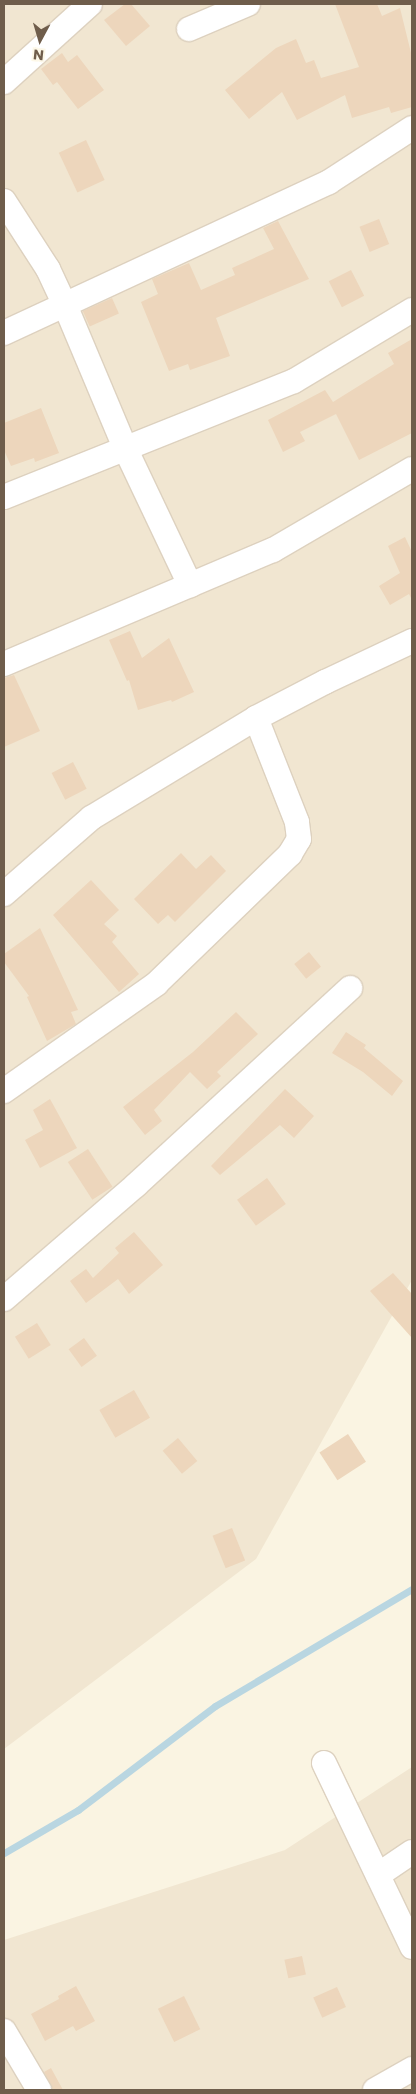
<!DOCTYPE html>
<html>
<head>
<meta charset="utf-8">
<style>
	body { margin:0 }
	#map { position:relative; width:416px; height:2094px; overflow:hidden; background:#faf4e2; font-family:Poppins,sans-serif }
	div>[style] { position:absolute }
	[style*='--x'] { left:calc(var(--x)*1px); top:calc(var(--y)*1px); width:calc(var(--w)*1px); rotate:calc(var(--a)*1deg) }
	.residential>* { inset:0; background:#f1e6d1 }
	.stream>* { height:7px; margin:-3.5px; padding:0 3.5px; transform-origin:3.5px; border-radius:3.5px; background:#b9d6e1 }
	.building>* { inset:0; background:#edd6bc; transform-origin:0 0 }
	.roads { filter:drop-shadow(1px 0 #ddd1bf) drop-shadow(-1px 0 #ddd1bf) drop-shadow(0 1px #ddd1bf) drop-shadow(0 -1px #ddd1bf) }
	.street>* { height:24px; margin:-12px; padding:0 12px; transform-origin:12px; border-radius:12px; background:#fff }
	span { translate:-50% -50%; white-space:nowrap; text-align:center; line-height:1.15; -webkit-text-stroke:4px #fdf8e8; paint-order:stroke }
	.frame { position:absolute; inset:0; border:5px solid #6f5d4b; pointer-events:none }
	.north { position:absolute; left:15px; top:15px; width:50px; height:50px; -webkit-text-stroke:4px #fdf8e8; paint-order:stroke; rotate:186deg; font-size:14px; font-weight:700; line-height:20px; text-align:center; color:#6f5d4b }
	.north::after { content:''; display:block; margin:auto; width:18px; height:22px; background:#6f5d4b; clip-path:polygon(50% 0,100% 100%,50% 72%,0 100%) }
</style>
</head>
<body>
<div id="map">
	<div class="residential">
		<div style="clip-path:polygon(4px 4px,412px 4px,412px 1280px,256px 1559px,4px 1749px)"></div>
		<div style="clip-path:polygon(412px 1767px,412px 2090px,4px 2090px,4px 1940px,285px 1850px)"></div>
	</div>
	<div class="stream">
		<div style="--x:4;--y:1853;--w:86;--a:-30.2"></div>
		<div style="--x:78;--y:1810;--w:172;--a:-37.2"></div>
		<div style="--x:215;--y:1706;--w:229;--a:-30.7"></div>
	</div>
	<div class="building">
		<div style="clip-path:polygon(125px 4px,131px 4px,150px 26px,126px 46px,104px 20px)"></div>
		<div style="clip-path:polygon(335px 4px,377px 4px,382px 16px,400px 8px,412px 57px,412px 107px,391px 113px,389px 107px,352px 118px,345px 95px,297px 120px,282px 92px,249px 119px,225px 90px,276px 48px,296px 39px,306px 63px,314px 60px,321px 78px,359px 67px)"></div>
		<div style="clip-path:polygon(62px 53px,68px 62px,77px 55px,104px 90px,78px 109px,57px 82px,53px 85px,41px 69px)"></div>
		<div style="left:86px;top:140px;width:44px;height:30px;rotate:65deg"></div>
		<div style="left:379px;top:219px;width:27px;height:21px;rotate:68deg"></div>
		<div style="clip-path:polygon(278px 221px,309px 279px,216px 318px,230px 356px,190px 370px,188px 364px,169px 371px,141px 302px,158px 294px,152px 279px,189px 263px,201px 290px,235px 275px,232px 268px,274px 249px,263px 228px)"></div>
		<div style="left:351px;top:270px;width:29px;height:25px;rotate:63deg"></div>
		<div style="left:112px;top:298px;width:17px;height:32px;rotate:66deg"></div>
		<div style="clip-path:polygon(412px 339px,412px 433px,359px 460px,336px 414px,300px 432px,305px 441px,283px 452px,268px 420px,325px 390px,333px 402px,394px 364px,388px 353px)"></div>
		<div style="clip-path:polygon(41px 408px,59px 453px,35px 462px,34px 458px,11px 466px,4px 450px,4px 423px)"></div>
		<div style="clip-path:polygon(405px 537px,412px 552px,412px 600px,409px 594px,390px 605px,379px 586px,400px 573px,388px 546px)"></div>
		<div style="clip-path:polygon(130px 631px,142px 658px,169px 638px,194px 692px,172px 702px,171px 700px,138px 710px,129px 680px,127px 681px,109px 640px)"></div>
		<div style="clip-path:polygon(14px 675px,40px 731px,4px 747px,4px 678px)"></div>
		<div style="left:73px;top:762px;width:30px;height:24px;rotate:63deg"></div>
		<div style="clip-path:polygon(181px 853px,196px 869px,211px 855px,226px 871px,175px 922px,168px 915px,158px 924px,134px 899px)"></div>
		<div style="clip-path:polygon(91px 880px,119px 910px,104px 924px,117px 936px,112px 942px,139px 974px,119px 992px,53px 915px)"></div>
		<div style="clip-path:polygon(40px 928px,78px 1010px,71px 1012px,76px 1024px,47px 1041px,27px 997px,29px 996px,4px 962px,4px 954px)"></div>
		<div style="left:309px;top:952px;width:19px;height:19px;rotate:51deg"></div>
		<div style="clip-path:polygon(236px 1012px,258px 1034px,217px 1072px,221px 1076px,207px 1089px,190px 1072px,154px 1110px,162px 1121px,145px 1135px,123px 1107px,193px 1052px)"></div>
		<div style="clip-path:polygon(346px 1032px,366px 1045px,364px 1048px,403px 1081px,392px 1096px,363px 1072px,332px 1053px)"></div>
		<div style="clip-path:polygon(285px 1089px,314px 1116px,294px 1138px,280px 1125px,220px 1175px,211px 1166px)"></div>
		<div style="clip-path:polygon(50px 1099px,77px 1148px,40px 1168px,25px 1140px,43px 1130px,33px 1110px)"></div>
		<div style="left:88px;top:1149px;width:45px;height:24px;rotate:57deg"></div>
		<div style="left:267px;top:1178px;width:32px;height:37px;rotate:54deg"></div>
		<div style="clip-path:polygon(134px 1232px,163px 1265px,129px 1294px,118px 1279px,86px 1303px,70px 1281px,86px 1269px,93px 1278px,119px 1253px,115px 1248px)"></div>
		<div style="clip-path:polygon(393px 1273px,412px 1294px,412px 1338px,370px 1291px)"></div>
		<div style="left:37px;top:1323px;width:26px;height:26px;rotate:58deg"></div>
		<div style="left:84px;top:1338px;width:22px;height:19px;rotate:54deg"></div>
		<div style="left:134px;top:1390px;width:32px;height:40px;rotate:60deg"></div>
		<div style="left:348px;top:1434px;width:33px;height:34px;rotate:57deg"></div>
		<div style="left:178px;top:1438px;width:30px;height:20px;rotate:50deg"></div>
		<div style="left:232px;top:1528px;width:35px;height:21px;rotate:68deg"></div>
		<div style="left:302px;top:1956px;width:19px;height:18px;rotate:78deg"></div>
		<div style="clip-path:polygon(76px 1986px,95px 2021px,76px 2031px,73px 2026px,45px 2041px,31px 2014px,59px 1999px,58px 1996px)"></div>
		<div style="left:337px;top:1987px;width:22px;height:26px;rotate:66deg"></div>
		<div style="left:184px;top:1996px;width:37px;height:29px;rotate:64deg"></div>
		<div style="clip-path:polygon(51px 2068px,63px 2090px,53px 2090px,44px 2072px)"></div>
	</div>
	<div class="roads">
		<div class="street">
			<div style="--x:189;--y:29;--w:64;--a:-23"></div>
			<div style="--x:4;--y:82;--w:116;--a:-42.2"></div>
			<div style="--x:4;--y:201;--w:81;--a:57.1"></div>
			<div style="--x:48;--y:269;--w:40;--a:65"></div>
			<div style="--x:65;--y:305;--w:155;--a:67.2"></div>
			<div style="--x:125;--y:448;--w:152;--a:64.6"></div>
			<div style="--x:4;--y:333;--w:358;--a:-24.9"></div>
			<div style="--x:329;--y:182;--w:99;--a:-33"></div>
			<div style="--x:4;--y:497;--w:312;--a:-21.8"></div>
			<div style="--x:294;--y:381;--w:138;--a:-31"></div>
			<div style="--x:4;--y:664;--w:292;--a:-23"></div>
			<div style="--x:273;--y:550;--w:161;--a:-30.2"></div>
			<div style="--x:4;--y:894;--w:116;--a:-41.1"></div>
			<div style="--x:91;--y:818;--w:193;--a:-31.2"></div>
			<div style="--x:256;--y:718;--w:78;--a:-27.6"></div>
			<div style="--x:325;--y:682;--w:96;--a:-25.2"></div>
			<div style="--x:4;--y:1091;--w:186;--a:-35.1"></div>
			<div style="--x:156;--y:984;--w:187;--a:-44.1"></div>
			<div style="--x:290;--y:854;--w:17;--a:-59"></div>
			<div style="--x:299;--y:839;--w:17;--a:-97"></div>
			<div style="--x:297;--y:822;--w:112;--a:-111.5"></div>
			<div style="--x:4;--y:1299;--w:174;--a:-40.8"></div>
			<div style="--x:136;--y:1185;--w:291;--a:-42.6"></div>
			<div style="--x:324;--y:1763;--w:204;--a:64.4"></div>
			<div style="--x:378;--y:1875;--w:41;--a:-34.1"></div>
			<div style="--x:4;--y:2031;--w:69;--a:59.3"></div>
			<div style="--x:375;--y:2090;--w:43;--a:-29.6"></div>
		</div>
	</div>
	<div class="frame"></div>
	<div class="north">N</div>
</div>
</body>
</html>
